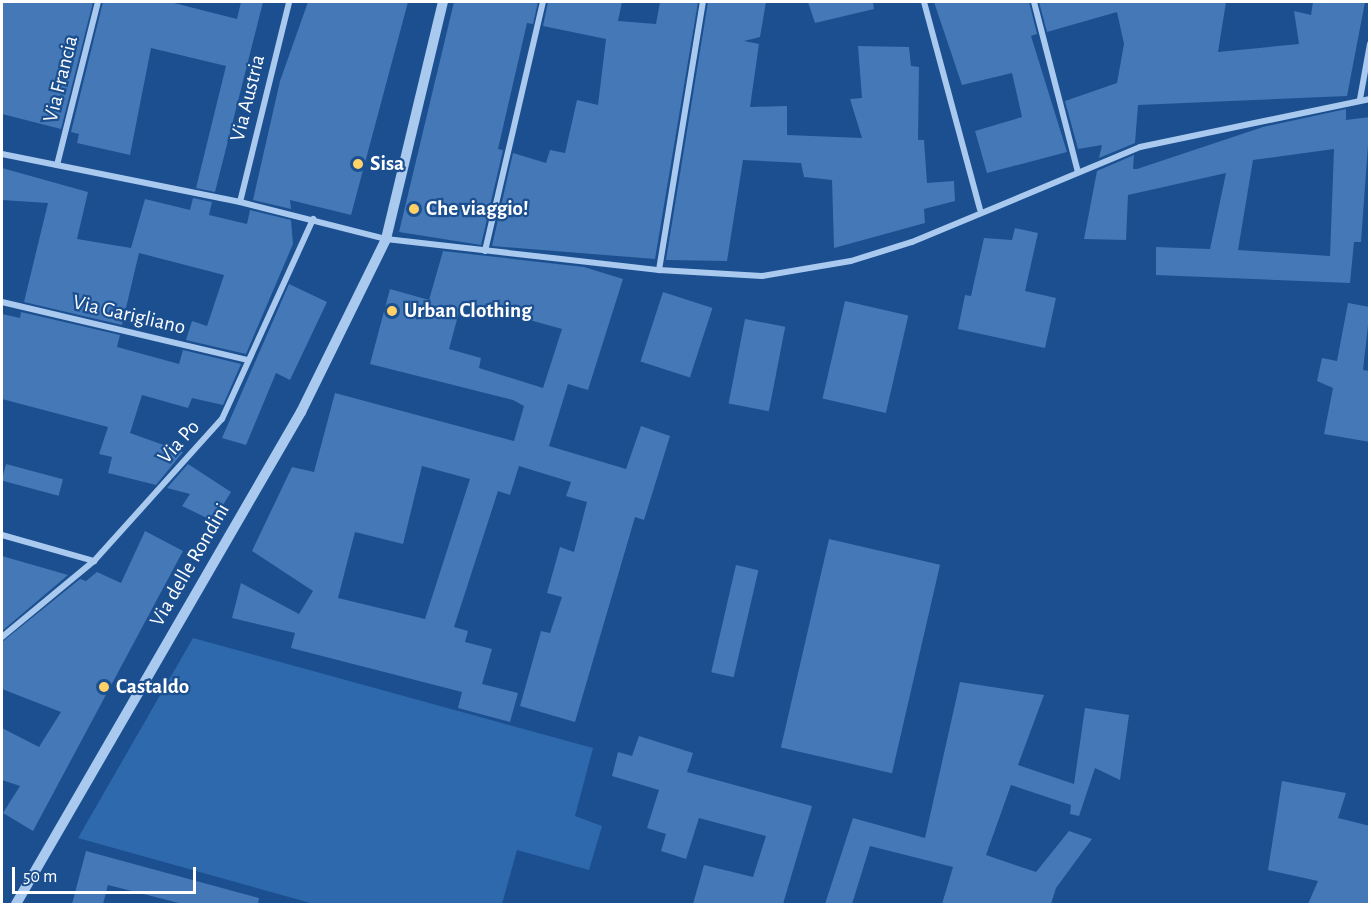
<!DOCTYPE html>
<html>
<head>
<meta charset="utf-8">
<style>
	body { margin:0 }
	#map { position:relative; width:1371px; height:906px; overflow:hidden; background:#1b4f8f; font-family:"Alegreya Sans",sans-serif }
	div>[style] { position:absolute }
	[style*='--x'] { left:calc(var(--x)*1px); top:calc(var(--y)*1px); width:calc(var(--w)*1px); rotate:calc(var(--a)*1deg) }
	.green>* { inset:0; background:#2e69ad }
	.building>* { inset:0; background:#4478b7; transform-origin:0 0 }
	.minor>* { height:6px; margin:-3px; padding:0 3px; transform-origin:3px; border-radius:3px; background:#a9c9ee }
	.tertiary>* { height:10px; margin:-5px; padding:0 5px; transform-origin:5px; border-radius:5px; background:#a9c9ee }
	.dots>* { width:16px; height:16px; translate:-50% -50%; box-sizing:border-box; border:3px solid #1b4f8f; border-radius:50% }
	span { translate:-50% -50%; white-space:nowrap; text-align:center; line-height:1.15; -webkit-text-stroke:4.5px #1b4f8f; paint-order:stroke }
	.street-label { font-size:21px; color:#fff }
	.poi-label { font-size:21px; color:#fff; font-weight:700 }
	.left { translate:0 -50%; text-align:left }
	.frame { position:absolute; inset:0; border:3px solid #fff; pointer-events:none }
	.scale { position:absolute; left:12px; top:867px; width:184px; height:27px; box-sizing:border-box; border:3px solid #fff; border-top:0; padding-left:8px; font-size:18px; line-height:21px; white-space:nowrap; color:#fff; -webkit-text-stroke:4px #1b4f8f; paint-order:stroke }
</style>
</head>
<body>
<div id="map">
	<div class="green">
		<div style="clip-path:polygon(193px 638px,593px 748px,575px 816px,602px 826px,589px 870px,517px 850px,502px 904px,314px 904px,78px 838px)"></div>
	</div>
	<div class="building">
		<div style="clip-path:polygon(2px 2px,93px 2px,61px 129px,2px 114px)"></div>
		<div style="clip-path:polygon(103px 2px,170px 2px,237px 19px,241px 2px,263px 2px,215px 192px,196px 188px,226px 66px,151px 48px,130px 155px,77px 143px,79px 134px,71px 132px)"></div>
		<div style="clip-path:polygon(308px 2px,408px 2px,351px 215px,290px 200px,291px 209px,253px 200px,280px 81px)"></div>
		<div style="clip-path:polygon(454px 2px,538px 2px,533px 24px,527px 23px,498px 149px,503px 150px,481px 245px,399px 232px)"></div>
		<div style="clip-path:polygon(548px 2px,622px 2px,618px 21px,656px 24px,660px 2px,698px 2px,655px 259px,492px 246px,513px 153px,546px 163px,550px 150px,565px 153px,577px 100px,598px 105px,606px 39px,543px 26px)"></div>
		<div style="clip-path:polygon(708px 2px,766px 2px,760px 37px,744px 41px,759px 44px,750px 107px,787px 106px,787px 135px,862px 138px,850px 99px,862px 98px,858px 46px,909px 47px,911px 66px,919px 67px,918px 140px,924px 140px,927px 183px,954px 181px,955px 201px,924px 209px,925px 223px,834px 248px,832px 180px,804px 177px,801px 163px,743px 160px,727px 261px,666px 260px)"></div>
		<div style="clip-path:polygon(808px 2px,873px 2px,874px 9px,815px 23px)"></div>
		<div style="clip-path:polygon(934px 2px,1029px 2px,1037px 34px,1031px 36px,1067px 152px,987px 173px,975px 131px,1022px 117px,1012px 73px,962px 85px)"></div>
		<div style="clip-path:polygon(1039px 2px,1226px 2px,1218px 52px,1299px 44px,1294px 11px,1311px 15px,1313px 2px,1365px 2px,1347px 96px,1138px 105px,1135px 143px,1099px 158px,1102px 145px,1078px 149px,1065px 101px,1117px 83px,1124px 44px,1117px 12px,1047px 32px)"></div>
		<div style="clip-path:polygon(evenodd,1346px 109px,1346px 120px,1370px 117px,1361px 242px,1354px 242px,1350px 283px,1156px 275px,1156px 247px,1210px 249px,1226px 173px,1128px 195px,1126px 240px,1084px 239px,1097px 171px,1134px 155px,1133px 169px,1137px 169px,1263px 127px,1346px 109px,1334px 149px,1330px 256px,1238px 250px,1253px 160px,1334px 149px)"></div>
		<div style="clip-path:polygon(2px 168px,88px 192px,77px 239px,131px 248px,145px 199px,190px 210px,193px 198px,212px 202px,209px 215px,247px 224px,250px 210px,291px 220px,293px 244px,246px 354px,186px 340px,192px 321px,207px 326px,224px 275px,139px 253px,122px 325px,24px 302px,48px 203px,2px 200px)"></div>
		<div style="clip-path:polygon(1015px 228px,1038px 233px,1025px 291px,1056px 298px,1045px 348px,958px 329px,965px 295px,971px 296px,984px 238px,1012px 240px)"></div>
		<div style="clip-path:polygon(evenodd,443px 251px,584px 267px,623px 279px,588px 390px,568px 384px,549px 446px,626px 469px,641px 426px,670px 436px,644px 520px,635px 517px,575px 722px,520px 706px,541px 631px,550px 633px,562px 597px,547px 593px,560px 547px,574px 552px,587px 502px,566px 496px,571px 482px,519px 466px,510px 495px,498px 491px,454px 627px,468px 631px,465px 642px,492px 649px,482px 684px,518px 693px,510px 722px,458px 708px,462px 692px,291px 648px,295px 633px,232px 618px,241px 583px,299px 614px,313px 591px,252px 551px,292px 467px,314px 472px,335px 393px,514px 441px,524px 406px,513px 400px,370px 364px,390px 289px,429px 300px,443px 251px,462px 301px,562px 329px,543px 388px,479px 368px,481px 358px,449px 349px,462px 301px,443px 251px,422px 466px,470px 479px,425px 619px,338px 598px,355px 532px,403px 544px,422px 466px)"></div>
		<div style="clip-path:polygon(289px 284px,327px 302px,290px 380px,276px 373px,246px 445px,222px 438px)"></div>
		<div style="left:663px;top:292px;width:52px;height:73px;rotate:18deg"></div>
		<div style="left:845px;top:301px;width:65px;height:100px;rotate:13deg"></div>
		<div style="clip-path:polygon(1348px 303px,1370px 307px,1363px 370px,1370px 371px,1370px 442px,1324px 434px,1333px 388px,1317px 381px,1322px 358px,1337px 361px)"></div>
		<div style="clip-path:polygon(21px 312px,120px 335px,117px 347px,179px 364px,183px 350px,241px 364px,223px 405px,192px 398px,188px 408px,142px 395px,130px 433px,183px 452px,156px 485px,108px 473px,112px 457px,99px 454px,108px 427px,2px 399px,2px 314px,20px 318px)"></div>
		<div style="left:745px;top:319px;width:41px;height:86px;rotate:11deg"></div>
		<div style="left:6px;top:464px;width:59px;height:17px;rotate:15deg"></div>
		<div style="clip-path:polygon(188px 464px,231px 492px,213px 521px,182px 506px,190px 494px,167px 488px)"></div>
		<div style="clip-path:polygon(145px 531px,183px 551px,33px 831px,3px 813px,20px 786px,2px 780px,2px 728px,39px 747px,61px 712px,2px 689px,2px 642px,80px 579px,86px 581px,97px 572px,121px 583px)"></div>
		<div style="left:829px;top:539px;width:114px;height:214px;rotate:13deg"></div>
		<div style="clip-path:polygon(2px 556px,68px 575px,2px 631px)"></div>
		<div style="left:736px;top:565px;width:23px;height:110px;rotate:13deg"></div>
		<div style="clip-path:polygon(960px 682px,1044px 695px,1018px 765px,1074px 784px,1085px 708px,1129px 715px,1120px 780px,1095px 768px,1079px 816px,1070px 814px,1071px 805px,1011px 785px,986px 855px,1036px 872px,1069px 831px,1092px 839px,1056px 888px,1051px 904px,942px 904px,953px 867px,870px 846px,852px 904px,825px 904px,853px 818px,925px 838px)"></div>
		<div style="clip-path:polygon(639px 736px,693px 753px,687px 772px,812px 806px,783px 904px,693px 904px,704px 865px,753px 877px,766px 836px,699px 818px,686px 859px,661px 851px,666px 834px,647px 828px,659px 790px,612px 776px,618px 752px,632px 756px)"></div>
		<div style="clip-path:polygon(1282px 781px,1346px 793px,1338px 818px,1370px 826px,1370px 904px,1308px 904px,1318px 881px,1268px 870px)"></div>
		<div style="clip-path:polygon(86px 851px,259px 898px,258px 904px,183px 904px,108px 885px,103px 904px,72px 904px)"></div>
	</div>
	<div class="minor">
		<div style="--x:924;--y:2;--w:215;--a:74.9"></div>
		<div style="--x:1034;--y:2;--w:176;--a:75.5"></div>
		<div style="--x:1360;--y:99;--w:56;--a:-79.7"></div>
		<div style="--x:2;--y:154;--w:243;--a:11.4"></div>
		<div style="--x:240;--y:202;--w:151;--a:14.2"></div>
		<div style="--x:386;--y:239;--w:275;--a:6.5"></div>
		<div style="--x:659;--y:270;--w:103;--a:3.3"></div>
		<div style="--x:762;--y:276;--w:90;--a:-9.6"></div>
		<div style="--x:851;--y:261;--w:64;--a:-17.3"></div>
		<div style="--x:912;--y:242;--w:247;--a:-22.6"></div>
		<div style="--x:1140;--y:147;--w:235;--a:-11.8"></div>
		<div style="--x:57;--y:165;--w:168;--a:-75.9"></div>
		<div style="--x:240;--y:202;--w:206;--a:-76.2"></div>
		<div style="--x:485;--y:251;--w:256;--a:-76.9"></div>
		<div style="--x:659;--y:270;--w:272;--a:-80.7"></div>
		<div style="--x:2;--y:302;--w:253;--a:13.3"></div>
		<div style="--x:2;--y:535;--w:96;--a:15.8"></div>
		<div style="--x:2;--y:637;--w:119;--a:-39.6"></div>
		<div style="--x:94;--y:561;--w:191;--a:-48"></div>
		<div style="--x:222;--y:419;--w:220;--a:-65.5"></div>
	</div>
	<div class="tertiary">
		<div style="--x:16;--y:904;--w:569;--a:-59.92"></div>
		<div style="--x:301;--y:412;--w:193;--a:-63.8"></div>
		<div style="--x:386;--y:239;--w:244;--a:-76.5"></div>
	</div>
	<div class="dots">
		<div style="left:358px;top:164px;background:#ffd166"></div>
		<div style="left:414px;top:209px;background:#ffd166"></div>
		<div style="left:392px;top:311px;background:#ffd166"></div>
		<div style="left:104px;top:687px;background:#ffd166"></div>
	</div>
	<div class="street-label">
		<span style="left:61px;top:79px;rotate:-76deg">Via Francia</span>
		<span style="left:248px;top:98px;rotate:-76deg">Via Austria</span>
		<span style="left:129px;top:315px;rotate:13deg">Via Garigliano</span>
		<span style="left:179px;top:442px;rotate:-48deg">Via Po</span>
		<span style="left:190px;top:565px;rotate:-60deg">Via delle Rondini</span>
	</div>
	<div class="poi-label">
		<span class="left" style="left:370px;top:164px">Sisa</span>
		<span class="left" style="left:426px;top:209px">Che viaggio!</span>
		<span class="left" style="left:404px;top:311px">Urban Clothing</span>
		<span class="left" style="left:116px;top:687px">Castaldo</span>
	</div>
	<div class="frame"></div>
	<div class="scale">50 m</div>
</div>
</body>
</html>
